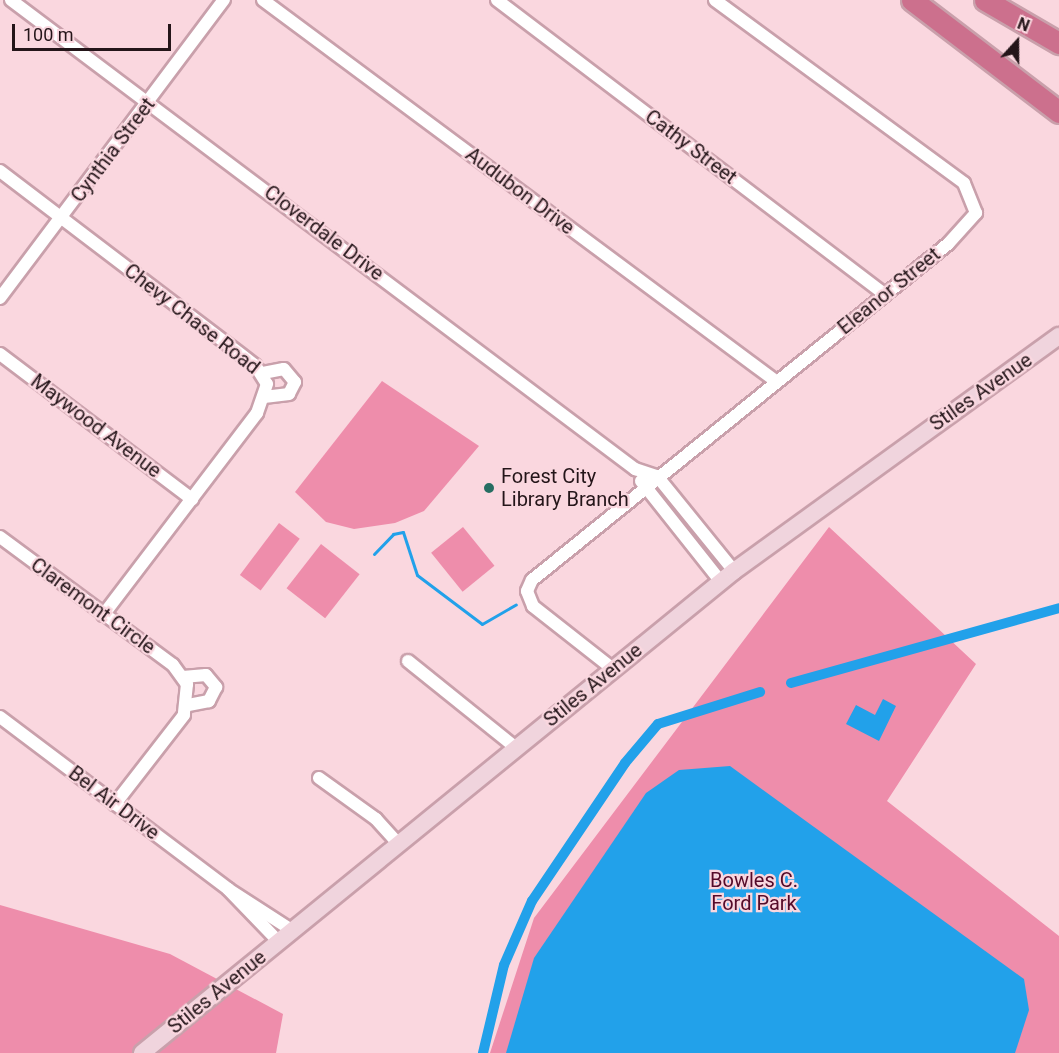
<!DOCTYPE html>
<html>
<head>
<meta charset="utf-8">
<style>
	body { margin:0 }
	#map { position:relative; width:1059px; height:1053px; overflow:hidden; background:#fad7df; font-family:Roboto,sans-serif }
	div>[style] { position:absolute }
	[style*='--x'] { left:calc(var(--x)*1px); top:calc(var(--y)*1px); width:calc(var(--w)*1px); rotate:calc(var(--a)*1deg) }
	.green>* { inset:0; background:#ee8dab; transform-origin:0 0 }
	.water>* { inset:0; background:#22a1ea }
	.stream>* { height:3px; margin:-1.5px; padding:0 1.5px; transform-origin:1.5px; border-radius:1.5px; background:#22a1ea }
	.canal>* { height:10px; margin:-5px; padding:0 5px; transform-origin:5px; border-radius:5px; background:#22a1ea }
	.roads { filter:drop-shadow(2px 0 #c9a0ab) drop-shadow(-2px 0 #c9a0ab) drop-shadow(0 2px #c9a0ab) drop-shadow(0 -2px #c9a0ab) }
	.street>* { height:12px; margin:-6px; padding:0 6px; transform-origin:6px; border-radius:6px; background:#fff }
	.secondary>* { height:16px; margin:-8px; padding:0 8px; transform-origin:8px; border-radius:8px; background:#f0d4dd }
	.highway>* { height:21px; margin:-10.5px; padding:0 10.5px; transform-origin:10.5px; border-radius:10.5px; background:#cc708d }
	.dots>* { width:16px; height:16px; translate:-50% -50%; box-sizing:border-box; border:3px solid #fad7df; border-radius:50% }
	span { translate:-50% -50%; white-space:nowrap; text-align:center; line-height:1.15; -webkit-text-stroke:4.5px #fad7df; paint-order:stroke }
	.street-label { font-size:20px; color:#241519 }
	.poi-label { font-size:20px; color:#241519 }
	.left { translate:0 -50%; text-align:left }
	.park-label { font-size:20px; color:#550b2a }
	.north { position:absolute; left:987px; top:12px; width:60px; height:60px; -webkit-text-stroke:4px #fad7df; paint-order:stroke; rotate:21deg; font-size:16px; font-weight:700; line-height:24px; text-align:center; color:#241519 }
	.north::after { content:''; display:block; margin:auto; width:21px; height:27px; background:#241519; clip-path:polygon(50% 0,100% 100%,50% 72%,0 100%) }
	.scale { position:absolute; left:12px; top:24px; width:159px; height:27px; box-sizing:border-box; border:3px solid #241519; border-top:0; padding-left:8px; font-size:18px; line-height:21px; white-space:nowrap; color:#241519; -webkit-text-stroke:4px #fad7df; paint-order:stroke }
</style>
</head>
<body>
<div id="map">
	<div class="green">
		<div style="clip-path:polygon(382px 381px,479px 446px,424px 511px,395px 523px,354px 529px,326px 522px,295px 492px)"></div>
		<div style="left:279px;top:523px;width:26px;height:65px;rotate:37deg"></div>
		<div style="left:463px;top:527px;width:50px;height:41px;rotate:51deg"></div>
		<div style="clip-path:polygon(829px 527px,976px 664px,887px 801px,1059px 936px,1059px 1053px,490px 1053px,534px 918px)"></div>
		<div style="left:321px;top:544px;width:49px;height:56px;rotate:38deg"></div>
		<div style="clip-path:polygon(0 905px,170px 954px,283px 1014px,276px 1053px,0 1053px)"></div>
	</div>
	<div class="water">
		<div style="clip-path:polygon(883px 699px,896px 706px,879px 741px,846px 724px,856px 705px,875px 715px)"></div>
		<div style="clip-path:polygon(730px 766px,1024px 979px,1029px 1010px,1015px 1053px,506px 1053px,534px 958px,646px 793px,679px 770px)"></div>
	</div>
	<div class="stream">
		<div style="--x:374;--y:554;--w:28;--a:-46"></div>
		<div style="--x:393;--y:534;--w:10;--a:-11"></div>
		<div style="--x:403;--y:532;--w:45;--a:72"></div>
		<div style="--x:417;--y:575;--w:81;--a:37"></div>
		<div style="--x:482;--y:624;--w:39;--a:-30"></div>
	</div>
	<div class="canal">
		<div style="--x:791;--y:683;--w:278;--a:-15.6"></div>
		<div style="--x:483;--y:1053;--w:90;--a:-76.6"></div>
		<div style="--x:504;--y:965;--w:70;--a:-66.4"></div>
		<div style="--x:532;--y:901;--w:166;--a:-56"></div>
		<div style="--x:625;--y:763;--w:51;--a:-49.8"></div>
		<div style="--x:658;--y:724;--w:107;--a:-17.4"></div>
	</div>
	<div class="roads">
		<div class="street">
			<div style="--x:11;--y:0;--w:781;--a:36.93"></div>
			<div style="--x:635;--y:469;--w:23;--a:18"></div>
			<div style="--x:657;--y:476;--w:122;--a:51"></div>
			<div style="--x:263;--y:0;--w:640;--a:36.62"></div>
			<div style="--x:497;--y:0;--w:487;--a:37.2"></div>
			<div style="--x:0;--y:171;--w:320;--a:37.3"></div>
			<div style="--x:255;--y:365;--w:22;--a:58"></div>
			<div style="--x:267;--y:384;--w:31;--a:109"></div>
			<div style="--x:257;--y:413;--w:254;--a:127.3"></div>
			<div style="--x:0;--y:298;--w:373;--a:-53.1"></div>
			<div style="--x:0;--y:354;--w:241;--a:37.1"></div>
			<div style="--x:263;--y:373;--w:21;--a:-11"></div>
			<div style="--x:284;--y:369;--w:17;--a:50"></div>
			<div style="--x:295;--y:382;--w:13;--a:117"></div>
			<div style="--x:289;--y:394;--w:23;--a:173"></div>
			<div style="--x:641;--y:481;--w:129;--a:51.6"></div>
			<div style="--x:0;--y:537;--w:215;--a:36.5"></div>
			<div style="--x:173;--y:665;--w:24;--a:54"></div>
			<div style="--x:187;--y:684;--w:31;--a:96"></div>
			<div style="--x:184;--y:715;--w:113;--a:127.8"></div>
			<div style="--x:408;--y:661;--w:137;--a:38.8"></div>
			<div style="--x:613;--y:669;--w:102;--a:-141.8"></div>
			<div style="--x:533;--y:606;--w:16;--a:-112"></div>
			<div style="--x:527;--y:591;--w:12;--a:-66"></div>
			<div style="--x:532;--y:580;--w:535;--a:-38.93"></div>
			<div style="--x:948;--y:244;--w:42;--a:-47.9"></div>
			<div style="--x:976;--y:213;--w:32;--a:-112"></div>
			<div style="--x:964;--y:183;--w:309;--a:-143.7"></div>
			<div style="--x:183;--y:677;--w:23;--a:-5"></div>
			<div style="--x:206;--y:675;--w:16;--a:50"></div>
			<div style="--x:216;--y:687;--w:16;--a:117"></div>
			<div style="--x:209;--y:701;--w:21;--a:169"></div>
			<div style="--x:0;--y:717;--w:286;--a:37"></div>
			<div style="--x:228;--y:889;--w:77;--a:32.9"></div>
			<div style="--x:319;--y:778;--w:70;--a:35.7"></div>
			<div style="--x:376;--y:819;--w:31;--a:48"></div>
			<div style="--x:228;--y:889;--w:74;--a:46.1"></div>
		</div>
		<div class="secondary">
			<div style="--x:142;--y:1053;--w:763;--a:-39.15"></div>
			<div style="--x:734;--y:571;--w:401;--a:-35.9"></div>
		</div>
		<div class="highway">
			<div style="--x:912;--y:0;--w:185;--a:37.3"></div>
			<div style="--x:985;--y:0;--w:86;--a:30.2"></div>
		</div>
	</div>
	<div class="dots">
		<div style="left:489px;top:488px;background:#266d62"></div>
	</div>
	<div class="street-label">
		<span style="left:691px;top:147px;rotate:37deg">Cathy Street</span>
		<span style="left:113px;top:150px;rotate:-53deg">Cynthia Street</span>
		<span style="left:520px;top:191px;rotate:37deg">Audubon Drive</span>
		<span style="left:324px;top:233px;rotate:37deg">Cloverdale Drive</span>
		<span style="left:889px;top:291px;rotate:-39deg">Eleanor Street</span>
		<span style="left:192px;top:319px;rotate:38deg">Chevy Chase Road</span>
		<span style="left:981px;top:392px;rotate:-35deg">Stiles Avenue</span>
		<span style="left:96px;top:426px;rotate:37deg">Maywood Avenue</span>
		<span style="left:93px;top:606px;rotate:36deg">Claremont Circle</span>
		<span style="left:593px;top:685px;rotate:-39deg">Stiles Avenue</span>
		<span style="left:114px;top:803px;rotate:37deg">Bel Air Drive</span>
		<span style="left:217px;top:992px;rotate:-39deg">Stiles Avenue</span>
	</div>
	<div class="poi-label">
		<span class="left" style="left:501px;top:488px">Forest City<br>Library Branch</span>
	</div>
	<div class="park-label">
		<span style="left:754px;top:892px">Bowles C.<br>Ford Park</span>
	</div>
	<div class="north">N</div>
	<div class="scale">100 m</div>
</div>
</body>
</html>
